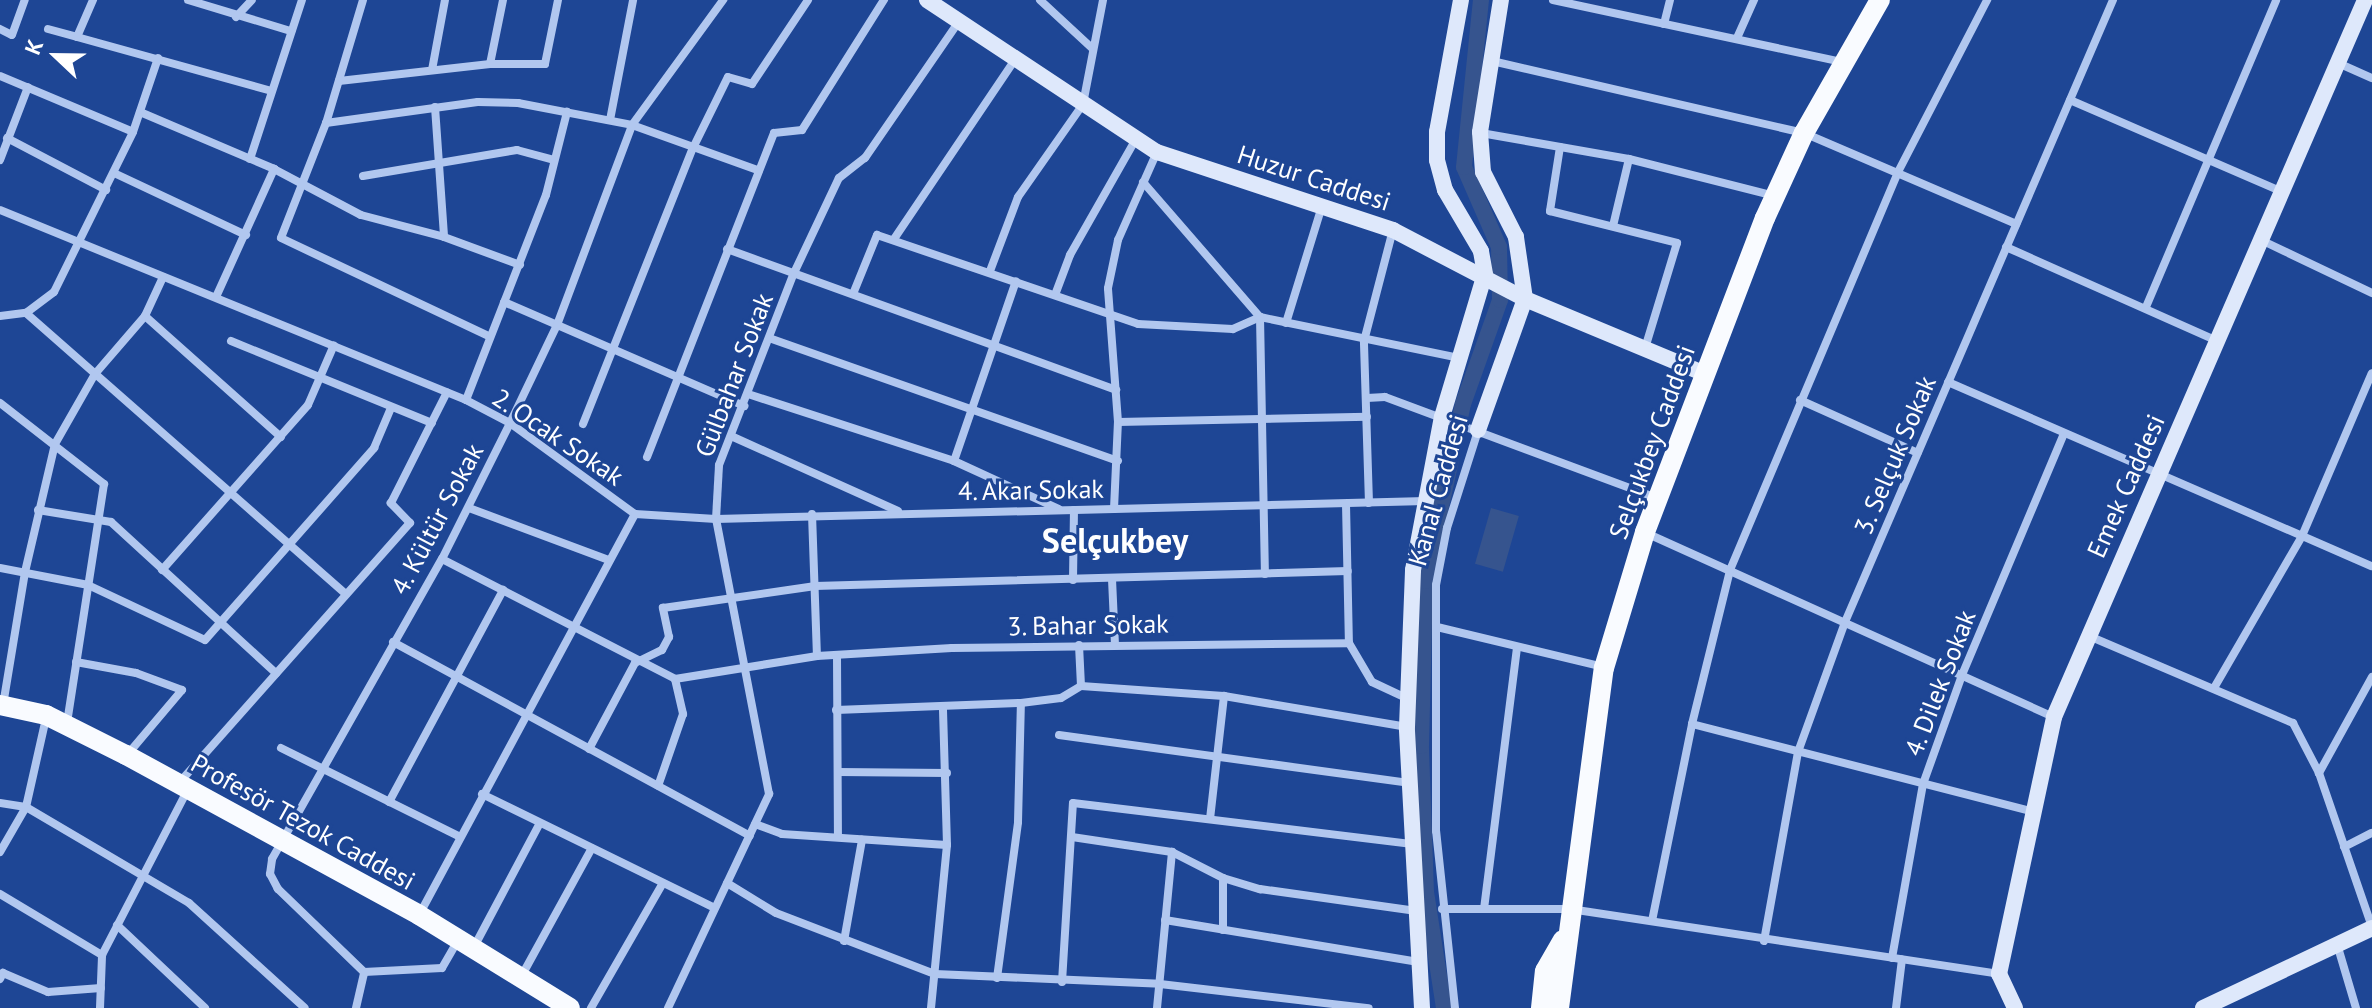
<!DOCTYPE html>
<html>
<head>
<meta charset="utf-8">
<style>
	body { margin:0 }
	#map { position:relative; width:2372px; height:1008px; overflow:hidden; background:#1e4695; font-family:"PT Sans",sans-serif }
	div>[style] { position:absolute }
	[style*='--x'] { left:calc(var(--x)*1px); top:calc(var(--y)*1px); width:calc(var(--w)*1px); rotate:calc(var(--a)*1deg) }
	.water>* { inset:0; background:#36548e; transform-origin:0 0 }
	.canal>* { height:16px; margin:-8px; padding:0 8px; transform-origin:8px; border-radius:8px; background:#36548e }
	.street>* { height:8px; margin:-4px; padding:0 4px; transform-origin:4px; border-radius:4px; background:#b1c7ef }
	.secondary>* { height:16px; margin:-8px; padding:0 8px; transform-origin:8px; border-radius:8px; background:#dee8fb }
	.primary>* { height:20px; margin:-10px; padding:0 10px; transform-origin:10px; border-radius:10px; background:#f9fbff }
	span { translate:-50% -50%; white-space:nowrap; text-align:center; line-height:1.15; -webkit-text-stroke:6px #1e4695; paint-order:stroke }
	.street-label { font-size:26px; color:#fff }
	.district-label { font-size:34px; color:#fff; font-weight:700 }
	.north { position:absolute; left:16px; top:16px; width:80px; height:80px; -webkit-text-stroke:6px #1e4695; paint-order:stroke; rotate:292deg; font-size:22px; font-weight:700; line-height:32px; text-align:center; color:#fff }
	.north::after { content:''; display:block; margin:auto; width:28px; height:36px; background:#fff; clip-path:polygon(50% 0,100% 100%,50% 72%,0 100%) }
</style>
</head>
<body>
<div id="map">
	<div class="water">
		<div style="left:1491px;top:508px;width:29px;height:58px;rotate:16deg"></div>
	</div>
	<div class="canal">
		<div style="--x:1444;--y:1008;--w:117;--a:-98.8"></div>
		<div style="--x:1426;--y:892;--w:146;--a:-92"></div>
		<div style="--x:1421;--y:746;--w:165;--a:-88.6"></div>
		<div style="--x:1425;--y:581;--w:181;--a:-77.9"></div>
		<div style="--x:1463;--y:404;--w:110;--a:-70.4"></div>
		<div style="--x:1500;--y:300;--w:53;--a:-91.1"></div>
		<div style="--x:1499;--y:247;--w:87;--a:-113.6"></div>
		<div style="--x:1464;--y:167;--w:168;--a:-84.2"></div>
	</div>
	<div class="street">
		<div style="--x:93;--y:0;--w:40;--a:113.4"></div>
		<div style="--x:77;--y:37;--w:202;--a:15.5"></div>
		<div style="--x:188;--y:0;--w:108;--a:16.8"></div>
		<div style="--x:363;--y:0;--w:128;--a:106.7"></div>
		<div style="--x:326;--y:123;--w:123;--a:111.4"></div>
		<div style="--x:281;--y:238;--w:231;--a:25.3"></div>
		<div style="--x:1040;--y:0;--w:72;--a:42.8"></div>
		<div style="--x:1553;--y:0;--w:295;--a:12.1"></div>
		<div style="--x:236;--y:17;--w:23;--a:-47"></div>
		<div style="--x:1664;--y:24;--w:25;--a:-76"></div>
		<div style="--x:0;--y:29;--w:13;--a:27"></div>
		<div style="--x:12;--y:35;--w:37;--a:-70"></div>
		<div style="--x:48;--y:29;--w:30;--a:15"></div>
		<div style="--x:1737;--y:38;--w:42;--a:-65.9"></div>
		<div style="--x:1492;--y:61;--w:320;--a:13"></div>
		<div style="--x:1804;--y:133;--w:231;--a:23.2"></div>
		<div style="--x:2338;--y:63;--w:37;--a:24"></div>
		<div style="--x:490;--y:64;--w:65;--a:-78.5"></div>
		<div style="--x:432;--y:70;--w:71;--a:-79.5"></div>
		<div style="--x:0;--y:76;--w:144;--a:22.8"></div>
		<div style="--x:339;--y:81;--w:152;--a:-6.4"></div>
		<div style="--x:490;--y:64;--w:55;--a:0"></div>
		<div style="--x:545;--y:64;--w:65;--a:-78.5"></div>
		<div style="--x:2070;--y:100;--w:232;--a:23.4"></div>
		<div style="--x:435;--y:107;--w:130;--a:86"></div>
		<div style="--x:140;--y:112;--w:146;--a:23"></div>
		<div style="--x:274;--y:169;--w:98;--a:27.9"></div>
		<div style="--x:361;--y:215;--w:86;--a:14.8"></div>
		<div style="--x:444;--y:237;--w:81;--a:20.2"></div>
		<div style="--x:610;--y:120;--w:122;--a:-79.1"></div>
		<div style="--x:326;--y:123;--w:153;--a:-7.9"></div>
		<div style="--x:478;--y:102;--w:40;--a:1.4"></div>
		<div style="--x:518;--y:103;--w:116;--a:10.9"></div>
		<div style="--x:632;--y:125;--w:134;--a:19.7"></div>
		<div style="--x:1481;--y:133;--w:150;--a:10"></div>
		<div style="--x:1629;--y:159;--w:151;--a:14.2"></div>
		<div style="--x:7;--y:138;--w:112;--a:27.7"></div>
		<div style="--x:1560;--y:147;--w:65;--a:98.9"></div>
		<div style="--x:1550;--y:211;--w:131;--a:14.1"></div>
		<div style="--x:1677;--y:243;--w:110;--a:106.9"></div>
		<div style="--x:250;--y:159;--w:167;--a:-71.9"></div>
		<div style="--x:0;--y:160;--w:78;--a:-69"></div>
		<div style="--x:114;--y:173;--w:146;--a:25.2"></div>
		<div style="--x:363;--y:176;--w:156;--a:-9.6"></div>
		<div style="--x:517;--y:150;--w:38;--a:15"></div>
		<div style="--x:1143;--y:182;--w:179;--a:49.1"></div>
		<div style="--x:1260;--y:317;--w:203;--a:11.6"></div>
		<div style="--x:0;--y:210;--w:503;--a:22.18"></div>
		<div style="--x:466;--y:400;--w:50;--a:27.6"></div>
		<div style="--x:510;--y:423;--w:155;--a:36.1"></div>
		<div style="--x:635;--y:514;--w:455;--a:118.3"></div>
		<div style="--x:1613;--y:226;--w:69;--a:-76.6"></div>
		<div style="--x:894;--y:239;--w:218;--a:-56"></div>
		<div style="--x:2263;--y:241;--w:121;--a:25.5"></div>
		<div style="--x:2006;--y:247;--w:231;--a:24"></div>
		<div style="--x:727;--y:249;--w:414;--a:19.9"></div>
		<div style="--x:990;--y:271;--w:79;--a:-69.3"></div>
		<div style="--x:1018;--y:197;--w:113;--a:-55"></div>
		<div style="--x:1083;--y:104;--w:106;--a:-79.1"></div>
		<div style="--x:853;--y:294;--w:64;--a:-67.9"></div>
		<div style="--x:877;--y:235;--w:276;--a:18.8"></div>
		<div style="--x:1138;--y:324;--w:95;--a:3"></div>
		<div style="--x:1233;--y:329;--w:30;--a:-24"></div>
		<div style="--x:1260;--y:317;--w:257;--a:88.9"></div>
		<div style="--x:1055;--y:295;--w:43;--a:-69.4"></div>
		<div style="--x:1070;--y:255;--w:133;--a:-60.4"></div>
		<div style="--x:216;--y:297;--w:141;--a:-65.6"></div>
		<div style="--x:504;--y:302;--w:262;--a:23.4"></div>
		<div style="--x:2146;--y:307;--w:333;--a:-67"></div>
		<div style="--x:26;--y:313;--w:426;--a:41.3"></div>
		<div style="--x:0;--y:316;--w:26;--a:-7"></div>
		<div style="--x:26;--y:313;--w:35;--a:-37"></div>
		<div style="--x:54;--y:292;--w:178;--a:-63.7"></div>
		<div style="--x:133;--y:132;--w:78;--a:-71.3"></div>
		<div style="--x:145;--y:316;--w:182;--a:41.7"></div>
		<div style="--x:1286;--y:323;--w:122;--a:-72.9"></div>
		<div style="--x:769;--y:338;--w:370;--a:19.4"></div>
		<div style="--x:231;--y:341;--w:217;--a:22.2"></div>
		<div style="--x:1948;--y:382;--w:462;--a:23.5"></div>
		<div style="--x:748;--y:394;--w:217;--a:18"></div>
		<div style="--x:954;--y:461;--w:115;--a:24.6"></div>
		<div style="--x:1367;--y:398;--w:18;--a:-3"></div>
		<div style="--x:1385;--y:397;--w:290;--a:20.4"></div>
		<div style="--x:466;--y:400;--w:220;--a:-68.7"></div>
		<div style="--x:546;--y:195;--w:86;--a:-75.8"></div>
		<div style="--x:1800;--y:400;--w:129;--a:24.2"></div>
		<div style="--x:0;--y:403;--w:132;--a:37.9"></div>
		<div style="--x:104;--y:484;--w:242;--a:98.8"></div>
		<div style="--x:1118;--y:422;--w:249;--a:-1.2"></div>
		<div style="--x:583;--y:424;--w:297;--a:-68.3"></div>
		<div style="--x:693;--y:148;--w:79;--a:-63.8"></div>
		<div style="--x:728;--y:77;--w:25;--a:16"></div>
		<div style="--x:752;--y:84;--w:101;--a:-56.3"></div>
		<div style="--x:731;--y:436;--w:183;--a:24.2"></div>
		<div style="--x:647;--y:457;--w:348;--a:-68.6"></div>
		<div style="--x:774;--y:133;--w:28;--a:-6"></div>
		<div style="--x:802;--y:130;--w:154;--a:-57.8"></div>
		<div style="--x:954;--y:461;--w:190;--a:-71"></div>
		<div style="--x:1369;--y:503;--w:162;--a:-91.8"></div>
		<div style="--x:1364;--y:341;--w:115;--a:-75.4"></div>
		<div style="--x:1346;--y:504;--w:139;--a:88.8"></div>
		<div style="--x:469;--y:508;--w:149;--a:20.4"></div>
		<div style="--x:1114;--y:509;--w:87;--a:-87.4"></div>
		<div style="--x:1118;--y:422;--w:134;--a:-94.3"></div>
		<div style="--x:1108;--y:288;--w:49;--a:-78.2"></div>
		<div style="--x:1118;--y:240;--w:96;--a:-66.1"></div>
		<div style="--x:38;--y:510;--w:74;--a:9.3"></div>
		<div style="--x:111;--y:522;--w:224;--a:42.5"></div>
		<div style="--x:635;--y:514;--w:81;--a:3.5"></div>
		<div style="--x:716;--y:519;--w:710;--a:-1.45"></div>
		<div style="--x:812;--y:514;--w:142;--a:88"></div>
		<div style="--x:1646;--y:533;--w:448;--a:24.3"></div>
		<div style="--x:442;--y:559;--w:262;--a:27.2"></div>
		<div style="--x:675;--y:679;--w:36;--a:77"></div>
		<div style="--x:683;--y:714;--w:76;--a:109.1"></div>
		<div style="--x:0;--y:568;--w:90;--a:10.9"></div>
		<div style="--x:88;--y:585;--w:129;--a:25.2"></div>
		<div style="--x:205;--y:640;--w:256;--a:-48.6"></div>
		<div style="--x:374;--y:448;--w:43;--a:-67"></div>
		<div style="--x:162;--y:570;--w:220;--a:-48.5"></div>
		<div style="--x:308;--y:405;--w:65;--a:-66.6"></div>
		<div style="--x:1112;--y:579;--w:65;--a:87.4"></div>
		<div style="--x:1073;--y:580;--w:70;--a:-89.2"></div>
		<div style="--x:1437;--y:627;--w:171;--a:13.5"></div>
		<div style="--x:2089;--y:636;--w:222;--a:23.1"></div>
		<div style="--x:2293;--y:723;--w:56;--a:62.5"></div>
		<div style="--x:393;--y:642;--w:406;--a:28.5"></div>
		<div style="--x:1079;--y:645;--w:41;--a:87.2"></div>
		<div style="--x:1081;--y:686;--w:143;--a:4"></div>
		<div style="--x:1224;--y:696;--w:186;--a:9.6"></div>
		<div style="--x:837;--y:656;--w:181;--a:89.7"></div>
		<div style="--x:76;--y:662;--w:61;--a:10.4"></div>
		<div style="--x:136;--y:673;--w:49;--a:20.3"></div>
		<div style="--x:182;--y:690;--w:85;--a:130.2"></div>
		<div style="--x:2372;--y:677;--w:110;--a:118.9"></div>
		<div style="--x:2319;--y:773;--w:163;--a:71"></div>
		<div style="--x:675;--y:679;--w:144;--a:-9.2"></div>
		<div style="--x:817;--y:656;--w:135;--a:-3.4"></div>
		<div style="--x:952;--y:648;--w:397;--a:-0.7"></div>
		<div style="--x:1349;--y:643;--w:45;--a:59.5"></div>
		<div style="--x:1372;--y:682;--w:38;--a:25"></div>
		<div style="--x:2214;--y:688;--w:176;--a:-59.9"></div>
		<div style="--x:2302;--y:536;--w:177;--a:-66.8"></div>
		<div style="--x:3;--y:705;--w:135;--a:-80.6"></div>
		<div style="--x:25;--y:572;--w:131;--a:-76.8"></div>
		<div style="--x:55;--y:444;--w:81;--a:-60.3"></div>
		<div style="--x:95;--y:374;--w:77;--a:-49.2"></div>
		<div style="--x:145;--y:316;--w:43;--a:-65.2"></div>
		<div style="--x:836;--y:710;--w:185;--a:-2.2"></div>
		<div style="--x:1021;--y:703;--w:40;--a:-7.1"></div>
		<div style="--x:1061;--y:698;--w:23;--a:-31"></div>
		<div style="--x:1692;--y:724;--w:353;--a:14.4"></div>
		<div style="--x:1059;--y:735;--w:353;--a:7.8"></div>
		<div style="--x:281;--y:748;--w:200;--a:26.4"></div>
		<div style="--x:589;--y:749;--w:98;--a:-61.9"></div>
		<div style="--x:635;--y:663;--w:30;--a:-26"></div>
		<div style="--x:662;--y:650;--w:15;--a:-62"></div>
		<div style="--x:669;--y:637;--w:30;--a:-102"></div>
		<div style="--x:663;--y:608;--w:154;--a:-8.2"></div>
		<div style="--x:815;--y:586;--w:533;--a:-1.61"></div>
		<div style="--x:838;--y:772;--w:109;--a:0.5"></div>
		<div style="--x:179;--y:783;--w:348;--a:-48.4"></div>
		<div style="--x:410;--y:523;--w:28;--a:-134"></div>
		<div style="--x:391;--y:503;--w:124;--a:-63.2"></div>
		<div style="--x:482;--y:794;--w:259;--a:26.1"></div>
		<div style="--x:389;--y:802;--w:241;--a:-61.7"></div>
		<div style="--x:0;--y:803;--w:26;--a:9"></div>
		<div style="--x:26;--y:807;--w:189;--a:30.5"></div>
		<div style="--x:189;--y:903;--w:156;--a:42.2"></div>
		<div style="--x:1210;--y:819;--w:124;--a:-83.5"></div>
		<div style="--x:755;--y:824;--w:29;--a:20"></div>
		<div style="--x:782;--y:834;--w:165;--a:3.8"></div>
		<div style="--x:1072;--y:837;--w:101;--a:8.5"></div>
		<div style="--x:1172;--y:852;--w:57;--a:27"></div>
		<div style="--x:1223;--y:878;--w:52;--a:90"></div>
		<div style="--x:2344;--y:847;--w:31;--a:-27"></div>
		<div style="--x:0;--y:852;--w:52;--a:-60"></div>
		<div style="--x:26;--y:807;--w:91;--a:-77.3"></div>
		<div style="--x:1223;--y:878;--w:39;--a:17"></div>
		<div style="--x:1260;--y:889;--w:158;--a:8"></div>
		<div style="--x:727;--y:883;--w:57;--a:31.5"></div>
		<div style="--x:776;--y:913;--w:170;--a:21"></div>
		<div style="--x:935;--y:974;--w:225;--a:2.5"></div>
		<div style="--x:1160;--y:984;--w:210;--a:6.6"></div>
		<div style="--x:0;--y:894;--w:119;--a:30.9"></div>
		<div style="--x:1442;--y:909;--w:128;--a:0"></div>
		<div style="--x:1570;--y:909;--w:434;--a:8.6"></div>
		<div style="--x:1484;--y:909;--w:264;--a:-82.8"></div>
		<div style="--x:1165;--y:920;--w:257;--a:9.4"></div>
		<div style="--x:1652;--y:921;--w:201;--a:-78.5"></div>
		<div style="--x:1692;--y:724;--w:159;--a:-76.1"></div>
		<div style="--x:1730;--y:570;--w:432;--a:-67.1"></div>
		<div style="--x:1898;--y:172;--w:194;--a:-62.6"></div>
		<div style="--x:117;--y:925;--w:121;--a:43.3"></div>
		<div style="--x:844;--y:941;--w:103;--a:-79.9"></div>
		<div style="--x:1764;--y:941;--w:192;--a:-79.8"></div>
		<div style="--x:1798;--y:752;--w:138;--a:-70.1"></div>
		<div style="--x:1845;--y:622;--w:677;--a:-66.69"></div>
		<div style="--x:2337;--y:944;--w:67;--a:73.5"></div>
		<div style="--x:474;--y:947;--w:140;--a:-62"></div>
		<div style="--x:1892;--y:958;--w:177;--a:-79.9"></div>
		<div style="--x:1923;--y:784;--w:116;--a:-70.3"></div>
		<div style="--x:1962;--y:675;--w:262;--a:-67.1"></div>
		<div style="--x:364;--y:972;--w:120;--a:-136"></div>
		<div style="--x:278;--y:889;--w:17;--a:-118"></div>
		<div style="--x:270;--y:874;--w:15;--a:-82"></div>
		<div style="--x:272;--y:859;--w:345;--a:-60.5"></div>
		<div style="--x:442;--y:559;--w:152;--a:-63.4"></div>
		<div style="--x:510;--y:423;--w:109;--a:-64.4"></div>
		<div style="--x:557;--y:325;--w:214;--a:-69.4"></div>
		<div style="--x:632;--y:125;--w:155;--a:-53.9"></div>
		<div style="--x:521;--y:977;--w:147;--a:-61.2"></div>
		<div style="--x:997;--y:978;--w:157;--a:-82.3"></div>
		<div style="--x:1018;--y:822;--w:119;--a:-88.6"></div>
		<div style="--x:0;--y:979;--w:7;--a:-63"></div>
		<div style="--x:3;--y:973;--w:49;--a:22.9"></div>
		<div style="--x:48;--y:992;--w:53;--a:-4.3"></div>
		<div style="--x:1062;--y:982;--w:179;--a:-86.5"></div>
		<div style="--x:1073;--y:803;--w:340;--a:6.9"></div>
		<div style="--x:100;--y:1008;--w:53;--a:-87.8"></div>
		<div style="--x:102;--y:955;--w:187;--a:-62.6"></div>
		<div style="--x:356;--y:1008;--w:37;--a:-77"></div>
		<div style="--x:364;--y:972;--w:78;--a:-2.9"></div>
		<div style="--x:442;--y:968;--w:32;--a:-60"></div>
		<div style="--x:591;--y:1008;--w:144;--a:-60.1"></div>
		<div style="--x:668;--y:1008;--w:237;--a:-64.7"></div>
		<div style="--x:769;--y:794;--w:280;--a:-100.9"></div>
		<div style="--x:716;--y:519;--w:54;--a:-86.8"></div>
		<div style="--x:719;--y:465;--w:206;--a:-68.7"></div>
		<div style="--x:794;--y:273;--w:105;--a:-64.7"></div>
		<div style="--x:839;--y:178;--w:33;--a:-38"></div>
		<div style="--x:865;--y:158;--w:166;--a:-55.5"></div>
		<div style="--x:931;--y:1008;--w:164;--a:-84.4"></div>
		<div style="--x:947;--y:845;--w:138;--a:-91.7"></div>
		<div style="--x:1157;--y:1008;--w:157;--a:-84.5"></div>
		<div style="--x:1455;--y:1008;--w:178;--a:-96.1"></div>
		<div style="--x:1436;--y:831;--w:246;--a:-90"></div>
		<div style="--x:1436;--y:585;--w:58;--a:-79.1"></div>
		<div style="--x:1447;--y:528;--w:102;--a:-72.3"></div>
		<div style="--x:1896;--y:1008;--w:49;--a:-83"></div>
	</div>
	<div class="secondary">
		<div style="--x:927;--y:0;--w:276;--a:33.5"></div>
		<div style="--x:1157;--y:152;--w:249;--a:18.3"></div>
		<div style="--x:1393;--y:230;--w:149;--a:27.6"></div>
		<div style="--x:1525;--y:299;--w:193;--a:22.6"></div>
		<div style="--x:1478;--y:430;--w:139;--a:-70.3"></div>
		<div style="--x:1525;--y:299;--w:63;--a:-98.3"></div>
		<div style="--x:1516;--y:237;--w:73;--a:-116.9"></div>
		<div style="--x:1483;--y:172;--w:40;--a:-94.3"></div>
		<div style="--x:1480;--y:132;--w:134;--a:-81"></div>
		<div style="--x:1422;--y:1008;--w:281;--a:-93.1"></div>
		<div style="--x:1407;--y:727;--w:157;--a:-87.8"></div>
		<div style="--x:1413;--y:570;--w:156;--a:-79.3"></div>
		<div style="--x:1442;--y:417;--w:149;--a:-73.3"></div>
		<div style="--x:1485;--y:274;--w:23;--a:-100"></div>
		<div style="--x:1481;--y:251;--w:71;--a:-120.5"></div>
		<div style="--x:1445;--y:190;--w:31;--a:-105"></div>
		<div style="--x:1437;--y:160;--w:28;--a:-90"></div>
		<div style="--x:1437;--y:132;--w:134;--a:-79.7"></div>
		<div style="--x:2015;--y:1008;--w:38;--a:-115"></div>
		<div style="--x:1999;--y:974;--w:263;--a:-77.9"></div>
		<div style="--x:2054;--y:717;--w:782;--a:-66.55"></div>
		<div style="--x:2203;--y:1008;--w:187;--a:-25.3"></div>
	</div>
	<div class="primary">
		<div style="--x:0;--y:705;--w:47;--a:12.3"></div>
		<div style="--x:46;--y:715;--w:89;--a:26.6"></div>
		<div style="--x:126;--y:755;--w:334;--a:28.6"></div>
		<div style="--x:419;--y:915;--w:177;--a:31.6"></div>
		<div style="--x:1541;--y:1008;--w:37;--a:-84"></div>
		<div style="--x:1545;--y:971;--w:36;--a:-60"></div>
		<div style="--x:1559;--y:1008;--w:343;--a:-82.5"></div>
		<div style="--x:1604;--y:668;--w:142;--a:-73.2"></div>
		<div style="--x:1645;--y:532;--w:336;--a:-69.1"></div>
		<div style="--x:1765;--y:218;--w:94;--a:-65.4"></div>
		<div style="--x:1804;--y:133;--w:153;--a:-60.3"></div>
	</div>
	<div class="street-label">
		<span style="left:1314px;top:178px;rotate:18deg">Huzur Caddesi</span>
		<span style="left:734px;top:375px;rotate:-69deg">Gülbahar Sokak</span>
		<span style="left:558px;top:437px;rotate:34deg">2. Ocak Sokak</span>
		<span style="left:1652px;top:442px;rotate:-70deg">Selçukbey Caddesi</span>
		<span style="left:1895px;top:455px;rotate:-67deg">3. Selçuk Sokak</span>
		<span style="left:2126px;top:486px;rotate:-66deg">Emek Caddesi</span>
		<span style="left:1031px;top:490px;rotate:-1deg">4. Akar Sokak</span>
		<span style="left:1438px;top:490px;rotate:-74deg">Kanal Caddesi</span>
		<span style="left:437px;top:519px;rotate:-62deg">4. Kültür Sokak</span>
		<span style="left:1088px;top:625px;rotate:-1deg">3. Bahar Sokak</span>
		<span style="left:1940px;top:683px;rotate:-69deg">4. Dilek Sokak</span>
		<span style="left:303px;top:822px;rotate:29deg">Profesör Tezok Caddesi</span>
	</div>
	<div class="district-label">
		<span style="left:1115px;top:541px">Selçukbey</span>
	</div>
	<div class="north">K</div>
</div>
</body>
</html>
